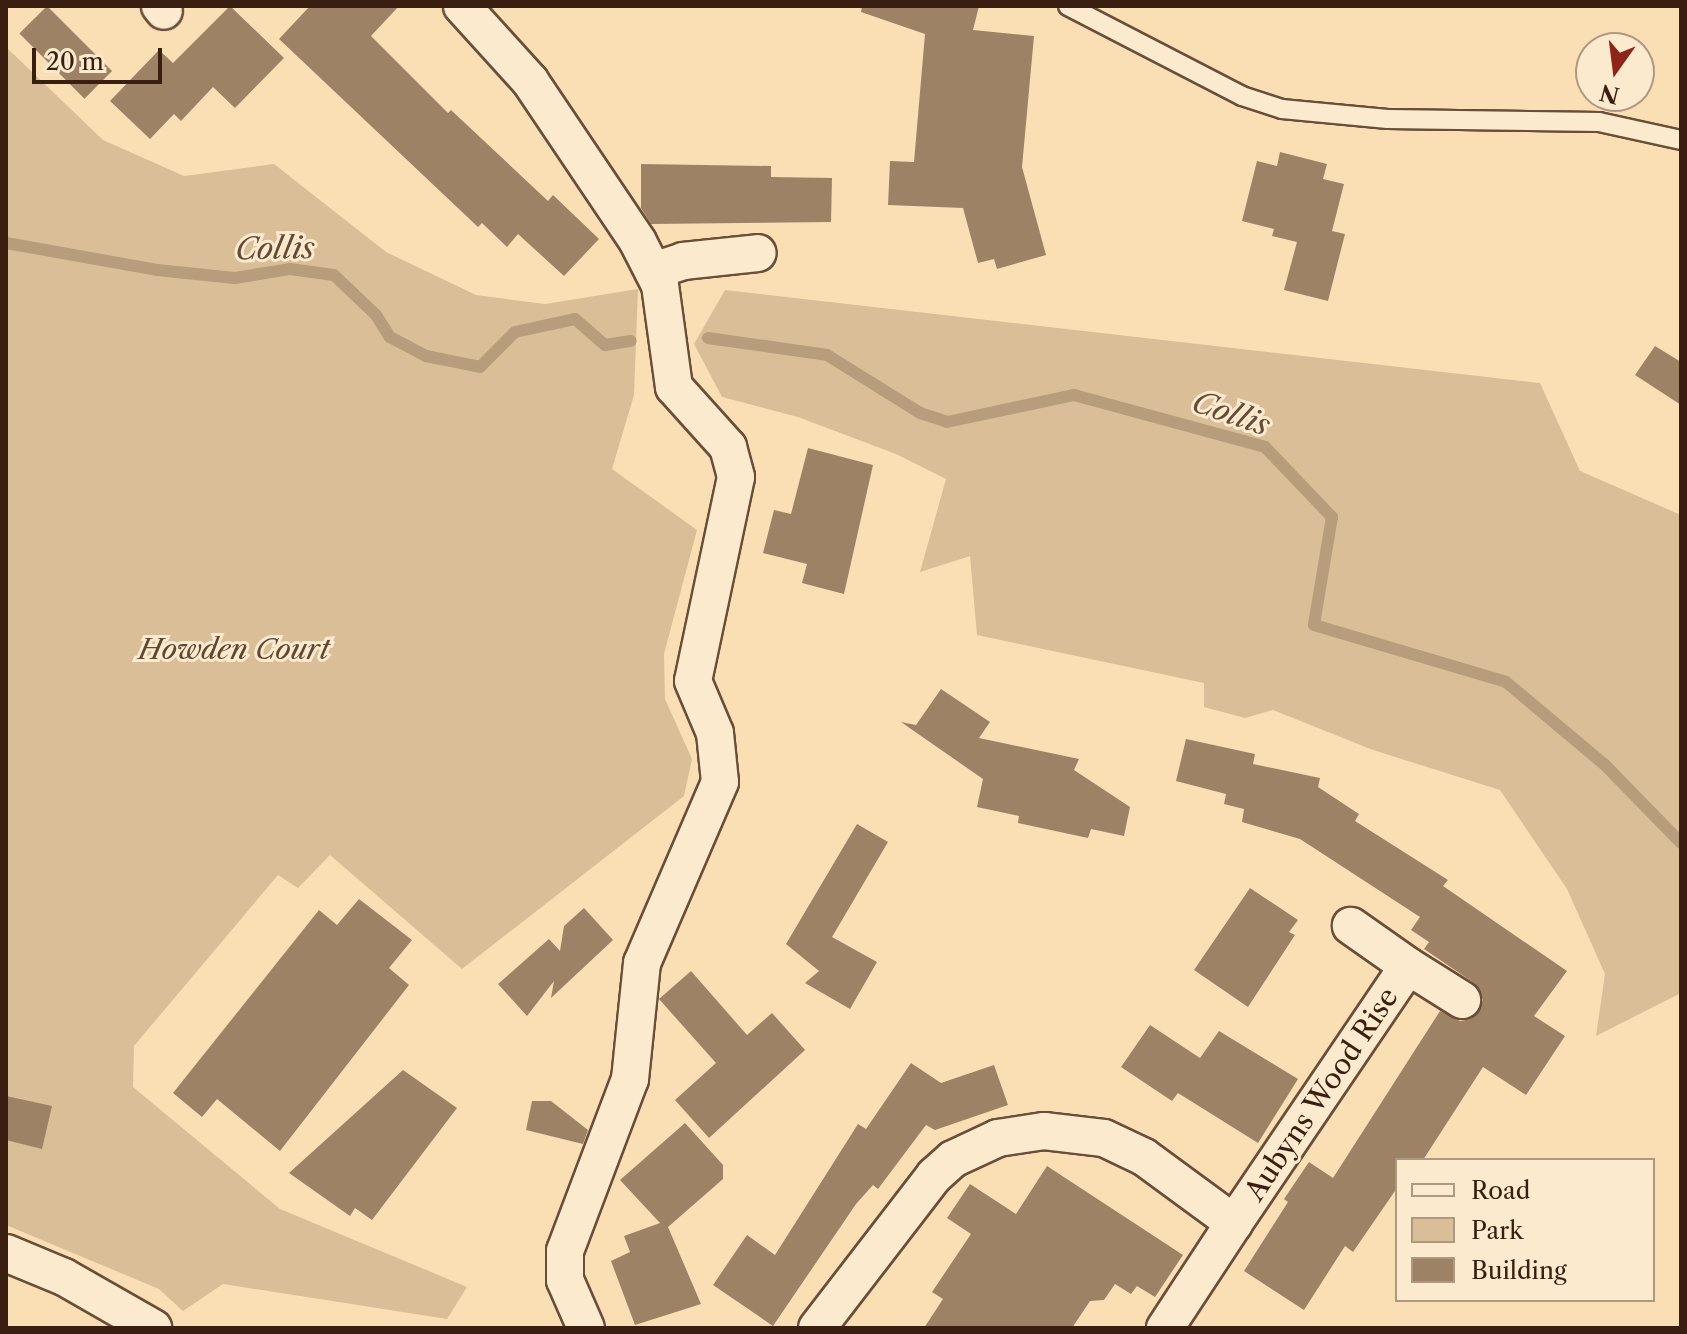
<!DOCTYPE html>
<html>
<head>
<meta charset="utf-8">
<style>
	body { margin:0 }
	#map { position:relative; width:1687px; height:1334px; overflow:hidden; background:#fadfb4; font-family:"Libre Caslon Text",serif }
	div>[style] { position:absolute }
	[style*='--x'] { left:calc(var(--x)*1px); top:calc(var(--y)*1px); width:calc(var(--w)*1px); rotate:calc(var(--a)*1deg) }
	.green>* { inset:0; background:#d9be98 }
	.stream>* { height:12px; margin:-6px; padding:0 6px; transform-origin:6px; border-radius:6px; background:#b89d7d }
	.building>* { inset:0; background:#9d8266; transform-origin:0 0 }
	.roads { filter:drop-shadow(2px 0 #694e3a) drop-shadow(-2px 0 #694e3a) drop-shadow(0 2px #694e3a) drop-shadow(0 -2px #694e3a) }
	.lane>* { height:18px; margin:-9px; padding:0 9px; transform-origin:9px; border-radius:9px; background:#fceace }
	.street>* { height:36px; margin:-18px; padding:0 18px; transform-origin:18px; border-radius:18px; background:#fceace }
	span { translate:-50% -50%; white-space:nowrap; text-align:center; line-height:1.15; -webkit-text-stroke:6px #fceace; paint-order:stroke }
	.park-label { font-size:28px; color:#614633; font-style:italic }
	.street-label { font-size:28px; color:#391e11 }
	.water-label { font-size:30px; color:#654a37; font-style:italic }
	.frame { position:absolute; inset:0; border:8px solid #391e11; pointer-events:none }
	.legend { position:absolute; left:1395px; top:1158px; width:260px; height:144px; box-sizing:border-box; background:#fceace; border:2px solid #ae9882; margin:0; padding:10px 14px; list-style:none; font-size:24px; color:#391e11 }
	.legend li { display:flex; align-items:center; gap:16px; height:40px }
	.legend b { width:40px; border:2px solid #ae9882 }
	.north { position:absolute; left:1575px; top:32px; width:80px; height:80px; box-sizing:border-box; background:#fceace; border:2px solid #ae9882; border-radius:50%; rotate:194deg; font-size:22px; font-weight:700; line-height:32px; text-align:center; color:#391e11 }
	.north::after { content:''; display:block; margin:auto; width:28px; height:36px; background:#8f2418; clip-path:polygon(50% 0,100% 100%,50% 72%,0 100%) }
	.scale { position:absolute; left:32px; top:48px; width:130px; height:36px; box-sizing:border-box; border:4px solid #391e11; border-top:0; padding-left:10px; font-size:24px; line-height:28px; white-space:nowrap; color:#391e11; -webkit-text-stroke:6px #fceace; paint-order:stroke }
</style>
</head>
<body>
<div id="map">
	<div class="green">
		<div style="clip-path:polygon(6px 47px,103px 140px,184px 176px,274px 164px,386px 252px,476px 295px,545px 304px,638px 289px,634px 395px,612px 469px,697px 530px,664px 654px,665px 699px,692px 759px,684px 796px,462px 969px,330px 855px,298px 888px,278px 875px,134px 1046px,133px 1087px,280px 1209px,467px 1287px,447px 1319px,223px 1284px,183px 1311px,159px 1289px,6px 1225px)"></div>
		<div style="clip-path:polygon(725px 290px,1540px 383px,1580px 471px,1681px 515px,1681px 993px,1596px 1036px,1605px 974px,1567px 889px,1500px 790px,1373px 750px,1273px 710px,1245px 718px,1204px 707px,1204px 683px,977px 635px,970px 556px,920px 572px,946px 479px,896px 454px,798px 417px,722px 397px,694px 344px)"></div>
	</div>
	<div class="stream">
		<div style="--x:6;--y:243;--w:153;--a:10.1"></div>
		<div style="--x:157;--y:270;--w:78;--a:5.9"></div>
		<div style="--x:235;--y:278;--w:56;--a:-9.3"></div>
		<div style="--x:290;--y:269;--w:44;--a:7.8"></div>
		<div style="--x:334;--y:275;--w:58;--a:43.6"></div>
		<div style="--x:376;--y:315;--w:26;--a:58"></div>
		<div style="--x:390;--y:337;--w:41;--a:27.8"></div>
		<div style="--x:426;--y:356;--w:55;--a:11.5"></div>
		<div style="--x:480;--y:367;--w:49;--a:-45"></div>
		<div style="--x:515;--y:332;--w:61;--a:-12.2"></div>
		<div style="--x:575;--y:319;--w:40;--a:41"></div>
		<div style="--x:605;--y:345;--w:26;--a:-9"></div>
		<div style="--x:708;--y:338;--w:120;--a:8.1"></div>
		<div style="--x:827;--y:355;--w:110;--a:31.9"></div>
		<div style="--x:920;--y:413;--w:28;--a:18"></div>
		<div style="--x:947;--y:422;--w:130;--a:-12"></div>
		<div style="--x:1074;--y:395;--w:198;--a:15.2"></div>
		<div style="--x:1265;--y:447;--w:97;--a:46.3"></div>
		<div style="--x:1332;--y:517;--w:109;--a:99.5"></div>
		<div style="--x:1314;--y:625;--w:200;--a:16.5"></div>
		<div style="--x:1506;--y:682;--w:129;--a:40"></div>
		<div style="--x:1605;--y:765;--w:109;--a:45.7"></div>
	</div>
	<div class="building">
		<div style="left:47px;top:6px;width:92px;height:39px;rotate:45deg"></div>
		<div style="clip-path:polygon(230px 6px,284px 58px,235px 108px,213px 87px,181px 121px,174px 114px,150px 139px,110px 101px,159px 50px,173px 63px)"></div>
		<div style="clip-path:polygon(310px 6px,399px 6px,371px 36px,448px 113px,451px 110px,548px 201px,553px 195px,599px 239px,564px 276px,518px 234px,507px 247px,482px 223px,478px 227px,279px 39px)"></div>
		<div style="clip-path:polygon(862px 6px,979px 6px,973px 30px,1034px 36px,1022px 167px,1046px 255px,997px 269px,994px 259px,978px 263px,963px 208px,888px 205px,890px 161px,914px 162px,925px 34px,861px 12px)"></div>
		<div style="clip-path:polygon(1280px 152px,1327px 164px,1323px 179px,1344px 184px,1332px 231px,1345px 234px,1328px 301px,1284px 290px,1297px 242px,1272px 236px,1274px 229px,1242px 221px,1257px 161px,1277px 166px)"></div>
		<div style="clip-path:polygon(641px 164px,771px 166px,771px 177px,832px 178px,831px 222px,651px 224px,641px 208px)"></div>
		<div style="clip-path:polygon(1655px 346px,1681px 362px,1681px 405px,1635px 375px)"></div>
		<div style="clip-path:polygon(808px 448px,873px 465px,844px 594px,802px 583px,807px 564px,763px 553px,774px 510px,791px 514px)"></div>
		<div style="clip-path:polygon(941px 689px,990px 722px,979px 738px,1079px 759px,1074px 770px,1130px 807px,1124px 836px,1091px 829px,1088px 838px,1018px 823px,1019px 816px,977px 807px,983px 779px,901px 722px,916px 725px)"></div>
		<div style="clip-path:polygon(1186px 739px,1255px 754px,1253px 764px,1320px 778px,1318px 787px,1359px 814px,1355px 821px,1448px 880px,1443px 886px,1567px 971px,1534px 1016px,1565px 1036px,1526px 1095px,1483px 1067px,1423px 1160px,1397px 1160px,1397px 1188px,1353px 1252px,1345px 1246px,1304px 1310px,1244px 1271px,1288px 1202px,1284px 1199px,1309px 1162px,1333px 1178px,1440px 1011px,1460px 1021px,1471px 1019px,1483px 1000px,1474px 983px,1424px 949px,1429px 942px,1411px 930px,1420px 917px,1300px 839px,1242px 822px,1244px 809px,1224px 804px,1226px 794px,1176px 781px)"></div>
		<div style="clip-path:polygon(857px 824px,888px 842px,832px 937px,877px 962px,850px 1009px,805px 983px,819px 971px,786px 944px)"></div>
		<div style="clip-path:polygon(1250px 888px,1298px 920px,1289px 932px,1295px 935px,1248px 1007px,1194px 970px)"></div>
		<div style="clip-path:polygon(359px 899px,412px 940px,389px 968px,409px 985px,280px 1151px,217px 1099px,202px 1117px,173px 1093px,319px 910px,337px 925px)"></div>
		<div style="clip-path:polygon(584px 908px,613px 940px,551px 998px,554px 981px,527px 1016px,498px 984px,549px 939px,560px 951px,564px 926px)"></div>
		<div style="clip-path:polygon(691px 971px,747px 1035px,772px 1013px,805px 1050px,709px 1138px,675px 1100px,716px 1063px,659px 999px)"></div>
		<div style="clip-path:polygon(1150px 1025px,1200px 1058px,1219px 1031px,1298px 1079px,1258px 1143px,1178px 1093px,1172px 1101px,1121px 1067px)"></div>
		<div style="clip-path:polygon(911px 1063px,941px 1083px,994px 1065px,1008px 1105px,935px 1130px,926px 1125px,878px 1189px,873px 1185px,856px 1204px,773px 1326px,713px 1285px,747px 1235px,775px 1255px,858px 1124px,866px 1129px)"></div>
		<div style="clip-path:polygon(403px 1070px,457px 1108px,372px 1220px,355px 1208px,350px 1216px,289px 1173px)"></div>
		<div style="clip-path:polygon(6px 1096px,52px 1106px,42px 1149px,6px 1140px)"></div>
		<div style="clip-path:polygon(532px 1101px,551px 1101px,588px 1130px,583px 1144px,526px 1130px)"></div>
		<div style="clip-path:polygon(685px 1123px,723px 1165px,723px 1179px,668px 1227px,701px 1304px,635px 1325px,611px 1261px,630px 1252px,624px 1236px,660px 1223px,620px 1180px)"></div>
		<div style="clip-path:polygon(1047px 1166px,1183px 1255px,1155px 1297px,1137px 1286px,1131px 1294px,1115px 1284px,1104px 1300px,1090px 1301px,1072px 1328px,924px 1328px,943px 1299px,932px 1292px,971px 1234px,947px 1218px,970px 1184px,1016px 1214px)"></div>
	</div>
	<div class="roads">
		<div class="lane">
			<div style="--x:1068;--y:6;--w:196;--a:27.3"></div>
			<div style="--x:1242;--y:96;--w:42;--a:18"></div>
			<div style="--x:1282;--y:109;--w:106;--a:5.4"></div>
			<div style="--x:1388;--y:119;--w:211;--a:0.8"></div>
			<div style="--x:1599;--y:122;--w:84;--a:12.4"></div>
		</div>
		<div class="street">
			<div style="--x:160;--y:6;--w:6;--a:51"></div>
			<div style="--x:462;--y:6;--w:101;--a:47.8"></div>
			<div style="--x:530;--y:81;--w:194;--a:56.1"></div>
			<div style="--x:638;--y:242;--w:48;--a:62.9"></div>
			<div style="--x:660;--y:285;--w:103;--a:82.2"></div>
			<div style="--x:674;--y:387;--w:81;--a:48"></div>
			<div style="--x:728;--y:447;--w:31;--a:75"></div>
			<div style="--x:736;--y:477;--w:208;--a:101.9"></div>
			<div style="--x:693;--y:681;--w:56;--a:67.1"></div>
			<div style="--x:715;--y:733;--w:49;--a:84.2"></div>
			<div style="--x:720;--y:782;--w:197;--a:113.3"></div>
			<div style="--x:642;--y:963;--w:117;--a:95.9"></div>
			<div style="--x:630;--y:1079;--w:184;--a:110.7"></div>
			<div style="--x:565;--y:1251;--w:29;--a:90"></div>
			<div style="--x:565;--y:1280;--w:52;--a:66.4"></div>
			<div style="--x:653;--y:271;--w:32;--a:-18"></div>
			<div style="--x:683;--y:261;--w:75;--a:-6.1"></div>
			<div style="--x:1408;--y:966;--w:64;--a:32.2"></div>
			<div style="--x:1234;--y:1223;--w:310;--a:-55.9"></div>
			<div style="--x:1408;--y:966;--w:70;--a:-144.9"></div>
			<div style="--x:6;--y:1253;--w:63;--a:22.5"></div>
			<div style="--x:64;--y:1277;--w:103;--a:29.8"></div>
			<div style="--x:817;--y:1328;--w:192;--a:-52.4"></div>
			<div style="--x:934;--y:1176;--w:25;--a:-42"></div>
			<div style="--x:953;--y:1159;--w:50;--a:-25"></div>
			<div style="--x:998;--y:1138;--w:47;--a:-8.7"></div>
			<div style="--x:1044;--y:1131;--w:60;--a:6.7"></div>
			<div style="--x:1104;--y:1138;--w:44;--a:25.4"></div>
			<div style="--x:1144;--y:1157;--w:112;--a:36.3"></div>
			<div style="--x:1234;--y:1223;--w:126;--a:123.3"></div>
		</div>
	</div>
	<div class="park-label">
		<span style="left:234px;top:649px">Howden Court</span>
	</div>
	<div class="street-label">
		<span style="left:1321px;top:1094px;rotate:-56deg">Aubyns Wood Rise</span>
	</div>
	<div class="water-label">
		<span style="left:275px;top:249px;rotate:-1deg">Collis</span>
		<span style="left:1231px;top:414px;rotate:19deg">Collis</span>
	</div>
	<div class="frame"></div>
	<ul class="legend">
	<li><b style="height:10px;background:#fceace"></b>Road</li>
	<li><b style="height:22px;background:#d9be98"></b>Park</li>
	<li><b style="height:22px;background:#9d8266"></b>Building</li>
	</ul>
	<div class="north">N</div>
	<div class="scale">20 m</div>
</div>
</body>
</html>
